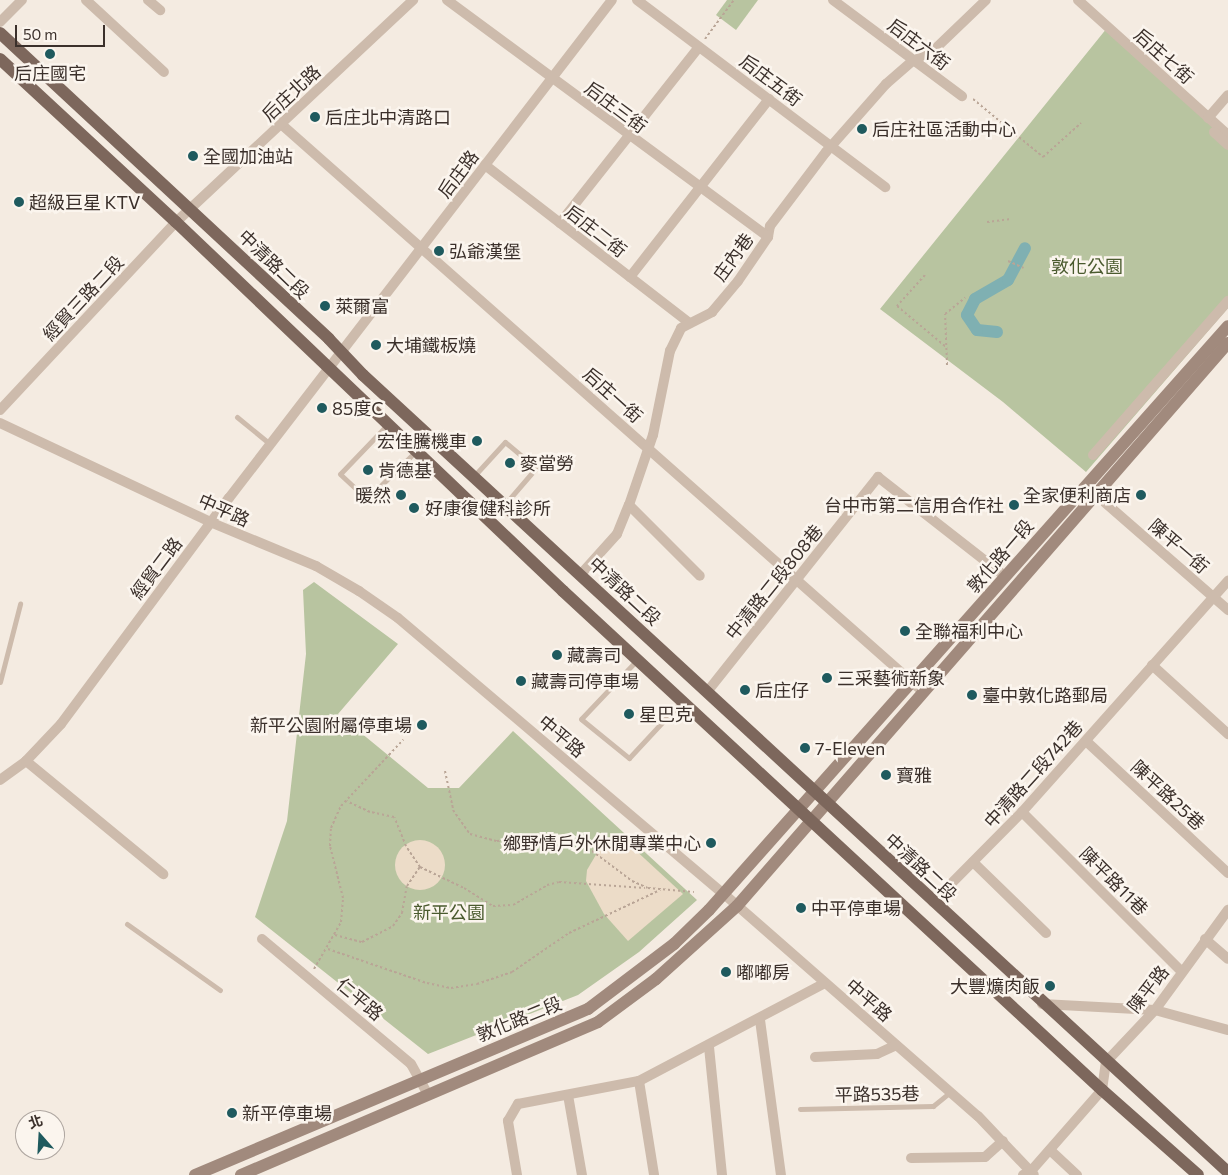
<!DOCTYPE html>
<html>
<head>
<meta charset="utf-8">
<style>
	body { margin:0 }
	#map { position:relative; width:1228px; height:1175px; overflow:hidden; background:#f4ebe1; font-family:Commissioner,"Noto Sans TC",sans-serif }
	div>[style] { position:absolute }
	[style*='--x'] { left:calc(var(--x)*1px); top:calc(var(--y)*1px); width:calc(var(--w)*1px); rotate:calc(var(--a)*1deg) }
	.green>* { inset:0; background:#b8c4a0 }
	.plaza>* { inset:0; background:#ecdcc8 }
	.round { border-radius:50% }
	.canal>* { height:12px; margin:-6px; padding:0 6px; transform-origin:6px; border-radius:6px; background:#7fb0b2 }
	.path>* { height:2px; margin-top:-1px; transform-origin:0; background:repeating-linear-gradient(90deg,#b9a596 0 2.5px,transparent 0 5px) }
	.lane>* { height:5px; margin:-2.5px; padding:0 2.5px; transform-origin:2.5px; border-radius:2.5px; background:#cdbbac }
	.street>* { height:10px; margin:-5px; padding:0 5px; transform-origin:5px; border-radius:5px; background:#cdbbac }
	.secondary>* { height:12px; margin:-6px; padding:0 6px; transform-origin:6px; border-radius:6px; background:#a18a7d }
	.primary>* { height:12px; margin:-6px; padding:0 6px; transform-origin:6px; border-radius:6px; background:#7d675c }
	.dots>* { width:14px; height:14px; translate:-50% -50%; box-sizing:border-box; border:2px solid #fbf5ee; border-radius:50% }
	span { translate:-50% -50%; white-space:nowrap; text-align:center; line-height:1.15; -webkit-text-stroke:5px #fbf5ee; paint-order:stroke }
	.street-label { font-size:18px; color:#3b302b }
	.poi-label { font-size:18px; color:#3b302b }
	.left { translate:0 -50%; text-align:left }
	.right { translate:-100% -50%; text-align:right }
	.park-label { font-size:18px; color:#4a5a2e }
	.north { position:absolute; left:15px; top:1110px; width:50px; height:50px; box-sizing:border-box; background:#fbf5ee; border:1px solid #aea6a0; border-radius:50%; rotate:341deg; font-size:14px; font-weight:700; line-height:20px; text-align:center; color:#3b302b }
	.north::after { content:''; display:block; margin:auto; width:18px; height:22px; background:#1f5a5e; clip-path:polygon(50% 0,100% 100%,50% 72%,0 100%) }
	.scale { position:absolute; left:15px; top:25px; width:90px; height:22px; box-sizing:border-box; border:2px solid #3b302b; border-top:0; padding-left:6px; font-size:15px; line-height:18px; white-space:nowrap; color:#3b302b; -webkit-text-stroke:4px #fbf5ee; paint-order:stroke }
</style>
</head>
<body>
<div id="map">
	<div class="green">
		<div style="clip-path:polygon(727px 0,758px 0,736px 30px,716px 15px)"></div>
		<div style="clip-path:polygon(1107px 28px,1228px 139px,1228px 308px,1086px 472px,1003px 402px,880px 309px)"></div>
		<div style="clip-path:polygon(314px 582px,398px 644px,338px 714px,428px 788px,459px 788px,513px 731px,697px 900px,639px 952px,578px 995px,428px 1054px,255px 917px,287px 821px,306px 654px,303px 590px)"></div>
	</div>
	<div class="plaza">
		<div style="clip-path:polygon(619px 835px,683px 894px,628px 941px,604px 914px,586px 881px,587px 870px,597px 853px)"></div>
		<div class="round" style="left:395px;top:840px;width:50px;height:50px"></div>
	</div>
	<div class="canal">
		<div style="--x:997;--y:332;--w:20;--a:-174"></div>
		<div style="--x:977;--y:330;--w:18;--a:-124"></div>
		<div style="--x:967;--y:315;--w:18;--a:-63"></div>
		<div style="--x:975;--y:299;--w:38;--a:-30"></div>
		<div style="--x:1008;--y:280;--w:36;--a:-62"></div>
	</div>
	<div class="path">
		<div style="--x:705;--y:39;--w:49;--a:-53.4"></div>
		<div style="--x:973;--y:99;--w:91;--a:39.6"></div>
		<div style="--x:1043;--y:157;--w:51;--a:-41.8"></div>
		<div style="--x:987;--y:222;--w:24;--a:-7"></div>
		<div style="--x:1008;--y:261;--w:17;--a:24"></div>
		<div style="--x:925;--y:275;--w:42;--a:132.1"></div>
		<div style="--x:897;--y:306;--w:64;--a:39.9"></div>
		<div style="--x:947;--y:365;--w:51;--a:-92.2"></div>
		<div style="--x:945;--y:314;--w:26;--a:-39"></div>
		<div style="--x:445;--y:771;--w:40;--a:78"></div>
		<div style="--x:453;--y:810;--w:29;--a:55"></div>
		<div style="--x:470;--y:834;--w:28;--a:15"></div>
		<div style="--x:497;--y:841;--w:49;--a:-7"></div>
		<div style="--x:546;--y:835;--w:20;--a:3"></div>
		<div style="--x:566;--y:836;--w:20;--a:27"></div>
		<div style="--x:584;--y:845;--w:60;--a:36.9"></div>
		<div style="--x:632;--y:881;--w:17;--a:24"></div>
		<div style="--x:648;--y:888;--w:46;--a:5"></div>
		<div style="--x:420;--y:867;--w:49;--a:25.5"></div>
		<div style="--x:464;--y:888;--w:34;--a:32"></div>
		<div style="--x:493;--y:906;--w:20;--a:-3"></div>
		<div style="--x:513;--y:905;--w:39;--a:-30"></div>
		<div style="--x:547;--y:885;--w:12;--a:-14"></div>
		<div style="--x:559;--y:882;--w:86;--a:4"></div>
		<div style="--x:335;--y:935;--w:28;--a:15"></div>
		<div style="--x:362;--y:942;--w:35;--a:-27"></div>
		<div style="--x:393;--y:926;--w:16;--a:-55"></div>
		<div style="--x:402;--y:913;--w:27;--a:-80"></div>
		<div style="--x:407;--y:886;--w:23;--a:-56"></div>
		<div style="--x:420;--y:867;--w:25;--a:-124"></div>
		<div style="--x:406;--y:846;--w:31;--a:-112"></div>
		<div style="--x:394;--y:817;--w:25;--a:-168"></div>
		<div style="--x:370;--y:812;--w:26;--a:-155"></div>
		<div style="--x:328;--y:949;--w:105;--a:19"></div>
		<div style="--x:427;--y:983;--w:25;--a:12"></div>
		<div style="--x:451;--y:988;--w:26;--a:-9"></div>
		<div style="--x:477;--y:984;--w:37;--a:-19"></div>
		<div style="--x:512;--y:972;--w:69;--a:-34.4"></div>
		<div style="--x:569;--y:933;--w:101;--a:-25.3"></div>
		<div style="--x:314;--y:969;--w:54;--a:-60.1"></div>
		<div style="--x:341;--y:922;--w:24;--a:-85"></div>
		<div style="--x:343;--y:898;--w:54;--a:-104"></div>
		<div style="--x:330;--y:846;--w:18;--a:-87"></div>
		<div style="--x:331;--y:828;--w:24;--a:-66"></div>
		<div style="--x:341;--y:806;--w:91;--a:-46.8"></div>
	</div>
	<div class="lane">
		<div style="--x:237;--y:417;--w:43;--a:39.3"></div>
		<div style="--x:388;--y:424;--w:69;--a:133.8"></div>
		<div style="--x:340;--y:474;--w:37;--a:43"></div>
		<div style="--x:367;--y:499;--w:69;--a:-44.4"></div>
		<div style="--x:474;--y:476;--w:46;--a:-47.6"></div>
		<div style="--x:505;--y:442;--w:40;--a:40"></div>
		<div style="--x:536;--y:468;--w:48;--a:130.7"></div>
		<div style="--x:637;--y:660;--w:81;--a:133.5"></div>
		<div style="--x:581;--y:719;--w:62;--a:39.1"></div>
		<div style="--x:629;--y:758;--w:76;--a:-47.1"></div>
		<div style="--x:0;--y:682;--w:81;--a:-75.6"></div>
		<div style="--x:127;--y:924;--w:114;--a:35.4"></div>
		<div style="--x:800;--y:1109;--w:133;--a:-1.3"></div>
		<div style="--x:933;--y:1106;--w:22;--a:-39"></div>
	</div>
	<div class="street">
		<div style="--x:86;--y:0;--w:106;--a:42.7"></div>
		<div style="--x:148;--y:0;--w:16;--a:40"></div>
		<div style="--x:447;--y:0;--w:399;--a:36.4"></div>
		<div style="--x:637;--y:0;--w:311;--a:37"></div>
		<div style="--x:833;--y:0;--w:161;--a:36.7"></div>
		<div style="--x:1078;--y:0;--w:202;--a:42"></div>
		<div style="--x:0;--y:22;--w:31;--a:-45"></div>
		<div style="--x:1208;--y:118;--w:30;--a:-49"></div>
		<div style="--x:281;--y:124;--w:856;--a:41.49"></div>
		<div style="--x:1214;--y:132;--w:19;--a:43"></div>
		<div style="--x:485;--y:165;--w:257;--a:37.7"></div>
		<div style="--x:560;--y:223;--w:224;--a:-51.7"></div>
		<div style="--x:630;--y:277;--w:226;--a:-52"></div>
		<div style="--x:0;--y:410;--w:258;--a:-46.9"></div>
		<div style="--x:176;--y:222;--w:325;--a:-43.1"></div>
		<div style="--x:0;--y:423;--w:232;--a:25.2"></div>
		<div style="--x:210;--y:522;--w:115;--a:22.5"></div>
		<div style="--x:316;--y:566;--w:50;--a:30.2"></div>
		<div style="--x:359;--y:591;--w:47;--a:34.7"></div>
		<div style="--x:398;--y:618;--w:427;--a:40.3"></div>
		<div style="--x:724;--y:894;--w:337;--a:41.2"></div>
		<div style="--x:978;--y:1116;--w:81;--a:46.5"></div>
		<div style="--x:1093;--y:455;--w:205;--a:-48.8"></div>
		<div style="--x:1086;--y:486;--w:189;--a:41.1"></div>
		<div style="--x:629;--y:505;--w:100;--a:45"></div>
		<div style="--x:581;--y:574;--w:54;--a:-48"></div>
		<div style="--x:617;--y:534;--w:31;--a:-68"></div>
		<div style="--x:629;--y:505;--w:74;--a:-71.1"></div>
		<div style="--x:653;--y:435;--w:86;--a:-78.6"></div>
		<div style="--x:670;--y:351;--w:25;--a:-64"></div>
		<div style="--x:681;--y:328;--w:35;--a:-27"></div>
		<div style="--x:712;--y:312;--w:40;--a:-50"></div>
		<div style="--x:738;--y:281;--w:53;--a:-55.7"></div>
		<div style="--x:768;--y:237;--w:11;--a:-80"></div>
		<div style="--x:770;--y:226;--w:93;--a:-52.9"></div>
		<div style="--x:826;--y:152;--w:91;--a:-48.6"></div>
		<div style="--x:886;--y:84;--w:35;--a:-41"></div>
		<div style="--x:912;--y:61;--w:27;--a:-28"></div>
		<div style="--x:936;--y:48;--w:69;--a:-43.8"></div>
		<div style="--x:1152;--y:665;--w:103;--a:42.2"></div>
		<div style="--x:707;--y:692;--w:275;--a:-51.5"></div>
		<div style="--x:878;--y:477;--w:162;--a:38"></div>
		<div style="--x:1086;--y:741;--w:194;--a:42.9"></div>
		<div style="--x:26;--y:761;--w:178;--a:39.5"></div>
		<div style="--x:0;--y:780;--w:32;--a:-36"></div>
		<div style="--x:26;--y:761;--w:51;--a:-46.6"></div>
		<div style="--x:61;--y:724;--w:282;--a:-53.4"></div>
		<div style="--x:229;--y:498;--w:628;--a:-52.44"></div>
		<div style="--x:1022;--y:812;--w:226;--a:45"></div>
		<div style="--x:973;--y:862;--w:102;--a:44.2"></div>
		<div style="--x:933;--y:902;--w:127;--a:-45.3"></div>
		<div style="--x:1022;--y:812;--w:310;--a:-48.3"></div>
		<div style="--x:262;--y:939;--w:194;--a:40"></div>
		<div style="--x:411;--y:1064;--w:33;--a:61"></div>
		<div style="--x:1205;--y:939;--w:30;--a:41"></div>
		<div style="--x:1042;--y:1004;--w:113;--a:3"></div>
		<div style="--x:1155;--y:1010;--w:76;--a:15.3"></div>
		<div style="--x:760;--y:1020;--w:156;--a:82.3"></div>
		<div style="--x:709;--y:1047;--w:129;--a:84.2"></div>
		<div style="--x:815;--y:1057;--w:62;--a:-2.8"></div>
		<div style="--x:877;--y:1054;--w:21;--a:-25"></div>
		<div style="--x:639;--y:1081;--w:95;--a:80.9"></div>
		<div style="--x:568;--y:1095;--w:81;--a:80.1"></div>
		<div style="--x:1050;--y:1150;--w:37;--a:43"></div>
		<div style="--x:911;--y:1158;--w:74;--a:-0.8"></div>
		<div style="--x:985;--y:1157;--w:24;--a:-42"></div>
		<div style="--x:517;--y:1175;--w:55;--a:-99.5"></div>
		<div style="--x:508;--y:1121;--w:20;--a:-60"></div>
		<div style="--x:518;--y:1104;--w:123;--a:-10.8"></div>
		<div style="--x:639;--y:1081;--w:210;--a:-27.8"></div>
		<div style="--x:1023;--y:1175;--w:9;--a:-27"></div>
		<div style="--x:1031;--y:1171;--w:108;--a:-48.8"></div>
		<div style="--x:1102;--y:1090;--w:28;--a:-82"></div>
		<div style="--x:1106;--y:1062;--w:71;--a:-46.7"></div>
		<div style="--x:1155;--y:1010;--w:124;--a:-53.9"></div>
	</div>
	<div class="secondary">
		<div style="--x:195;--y:1175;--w:427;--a:-22.9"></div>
		<div style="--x:588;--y:1009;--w:108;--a:-37.1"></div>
		<div style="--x:674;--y:944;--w:49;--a:-44.2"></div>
		<div style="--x:709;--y:910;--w:781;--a:-48.37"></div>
		<div style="--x:241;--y:1175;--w:388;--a:-23.2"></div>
		<div style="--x:598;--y:1022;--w:72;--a:-36.6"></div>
		<div style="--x:656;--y:979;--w:109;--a:-42"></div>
		<div style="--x:737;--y:906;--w:747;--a:-48.91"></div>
	</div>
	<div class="primary">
		<div style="--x:0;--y:33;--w:449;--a:42.9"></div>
		<div style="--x:329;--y:339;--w:50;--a:46.6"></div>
		<div style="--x:363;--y:375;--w:1176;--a:42.66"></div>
		<div style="--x:0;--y:59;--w:240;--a:42.8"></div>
		<div style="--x:176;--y:222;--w:535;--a:43.64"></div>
		<div style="--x:563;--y:591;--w:735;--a:42.79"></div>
		<div style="--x:1102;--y:1090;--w:128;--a:41.5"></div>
	</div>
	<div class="dots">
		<div style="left:50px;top:54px;background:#1f5a5e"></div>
		<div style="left:315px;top:117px;background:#1f5a5e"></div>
		<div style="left:862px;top:129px;background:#1f5a5e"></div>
		<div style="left:193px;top:156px;background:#1f5a5e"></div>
		<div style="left:19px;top:202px;background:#1f5a5e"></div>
		<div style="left:439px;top:251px;background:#1f5a5e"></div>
		<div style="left:325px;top:306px;background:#1f5a5e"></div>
		<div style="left:376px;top:345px;background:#1f5a5e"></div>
		<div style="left:322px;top:408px;background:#1f5a5e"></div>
		<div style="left:477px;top:441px;background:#1f5a5e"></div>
		<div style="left:510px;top:463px;background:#1f5a5e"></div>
		<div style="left:368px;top:470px;background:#1f5a5e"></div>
		<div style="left:401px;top:495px;background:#1f5a5e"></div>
		<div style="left:1141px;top:495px;background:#1f5a5e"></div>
		<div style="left:1014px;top:505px;background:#1f5a5e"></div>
		<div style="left:414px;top:508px;background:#1f5a5e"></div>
		<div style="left:905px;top:631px;background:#1f5a5e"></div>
		<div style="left:557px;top:655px;background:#1f5a5e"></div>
		<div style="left:827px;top:678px;background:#1f5a5e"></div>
		<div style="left:521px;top:681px;background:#1f5a5e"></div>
		<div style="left:745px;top:690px;background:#1f5a5e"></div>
		<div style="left:972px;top:695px;background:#1f5a5e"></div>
		<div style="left:629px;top:714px;background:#1f5a5e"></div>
		<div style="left:422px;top:725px;background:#1f5a5e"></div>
		<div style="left:805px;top:748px;background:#1f5a5e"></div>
		<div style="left:886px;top:775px;background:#1f5a5e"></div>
		<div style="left:711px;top:843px;background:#1f5a5e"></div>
		<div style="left:801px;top:908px;background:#1f5a5e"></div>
		<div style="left:726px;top:972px;background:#1f5a5e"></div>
		<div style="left:1050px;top:986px;background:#1f5a5e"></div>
		<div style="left:232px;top:1113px;background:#1f5a5e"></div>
	</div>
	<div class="street-label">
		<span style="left:919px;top:44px;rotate:37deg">后庄六街</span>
		<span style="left:1164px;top:56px;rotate:42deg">后庄七街</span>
		<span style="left:771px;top:80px;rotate:37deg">后庄五街</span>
		<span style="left:291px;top:93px;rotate:-43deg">后庄北路</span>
		<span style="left:616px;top:107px;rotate:37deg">后庄三街</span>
		<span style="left:458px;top:174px;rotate:-53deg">后庄路</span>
		<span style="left:596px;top:231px;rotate:38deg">后庄二街</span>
		<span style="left:733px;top:257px;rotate:-54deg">庄內巷</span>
		<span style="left:274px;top:264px;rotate:44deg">中清路二段</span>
		<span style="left:83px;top:298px;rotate:-47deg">經貿三路二段</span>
		<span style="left:613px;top:395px;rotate:42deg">后庄一街</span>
		<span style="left:224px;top:510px;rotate:24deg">中平路</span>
		<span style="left:1179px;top:546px;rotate:41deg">陳平一街</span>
		<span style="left:1000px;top:556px;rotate:-49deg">敦化路一段</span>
		<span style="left:156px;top:568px;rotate:-53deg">經貿二路</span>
		<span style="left:774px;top:582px;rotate:-51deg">中清路二段808巷</span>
		<span style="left:625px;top:591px;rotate:43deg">中清路二段</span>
		<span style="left:562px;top:736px;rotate:40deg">中平路</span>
		<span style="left:1033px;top:774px;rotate:-48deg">中清路二段742巷</span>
		<span style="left:1168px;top:795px;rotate:43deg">陳平路25巷</span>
		<span style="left:921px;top:867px;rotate:43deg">中清路二段</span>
		<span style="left:1114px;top:881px;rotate:45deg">陳平路11巷</span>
		<span style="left:1148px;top:989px;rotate:-52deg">陳平路</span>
		<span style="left:360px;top:999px;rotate:40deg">仁平路</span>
		<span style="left:869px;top:1000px;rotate:41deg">中平路</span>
		<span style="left:519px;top:1019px;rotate:-22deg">敦化路二段</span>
		<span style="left:877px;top:1094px;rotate:-1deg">平路535巷</span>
	</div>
	<div class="poi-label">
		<span style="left:50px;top:73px">后庄國宅</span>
		<span class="left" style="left:325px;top:117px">后庄北中清路口</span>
		<span class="left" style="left:872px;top:129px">后庄社區活動中心</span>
		<span class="left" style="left:203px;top:156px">全國加油站</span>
		<span class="left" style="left:29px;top:202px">超級巨星 KTV</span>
		<span class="left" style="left:449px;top:251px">弘爺漢堡</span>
		<span class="left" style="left:335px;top:306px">萊爾富</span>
		<span class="left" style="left:386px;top:345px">大埔鐵板燒</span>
		<span class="left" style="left:332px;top:408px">85度C</span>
		<span class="right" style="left:467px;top:441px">宏佳騰機車</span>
		<span class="left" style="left:520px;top:463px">麥當勞</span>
		<span class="left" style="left:378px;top:470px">肯德基</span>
		<span class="right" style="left:391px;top:495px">暖然</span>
		<span class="right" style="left:1131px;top:495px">全家便利商店</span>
		<span class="right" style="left:1004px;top:505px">台中市第二信用合作社</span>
		<span class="left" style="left:425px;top:508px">好康復健科診所</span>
		<span class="left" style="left:915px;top:631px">全聯福利中心</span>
		<span class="left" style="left:567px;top:655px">藏壽司</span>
		<span class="left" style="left:837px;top:678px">三采藝術新象</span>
		<span class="left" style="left:531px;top:681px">藏壽司停車場</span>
		<span class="left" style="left:755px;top:690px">后庄仔</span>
		<span class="left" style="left:982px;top:695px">臺中敦化路郵局</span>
		<span class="left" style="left:639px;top:714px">星巴克</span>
		<span class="right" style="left:412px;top:725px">新平公園附屬停車場</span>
		<span class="left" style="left:815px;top:748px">7-Eleven</span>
		<span class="left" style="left:896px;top:775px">寶雅</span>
		<span class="right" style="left:701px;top:843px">鄉野情戶外休閒專業中心</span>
		<span class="left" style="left:811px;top:908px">中平停車場</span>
		<span class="left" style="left:736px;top:972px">嘟嘟房</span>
		<span class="right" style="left:1040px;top:986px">大豐爌肉飯</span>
		<span class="left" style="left:242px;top:1113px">新平停車場</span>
	</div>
	<div class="park-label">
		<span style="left:1087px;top:266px">敦化公園</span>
		<span style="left:449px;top:912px">新平公園</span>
	</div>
	<div class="north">北</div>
	<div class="scale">50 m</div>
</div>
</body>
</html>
